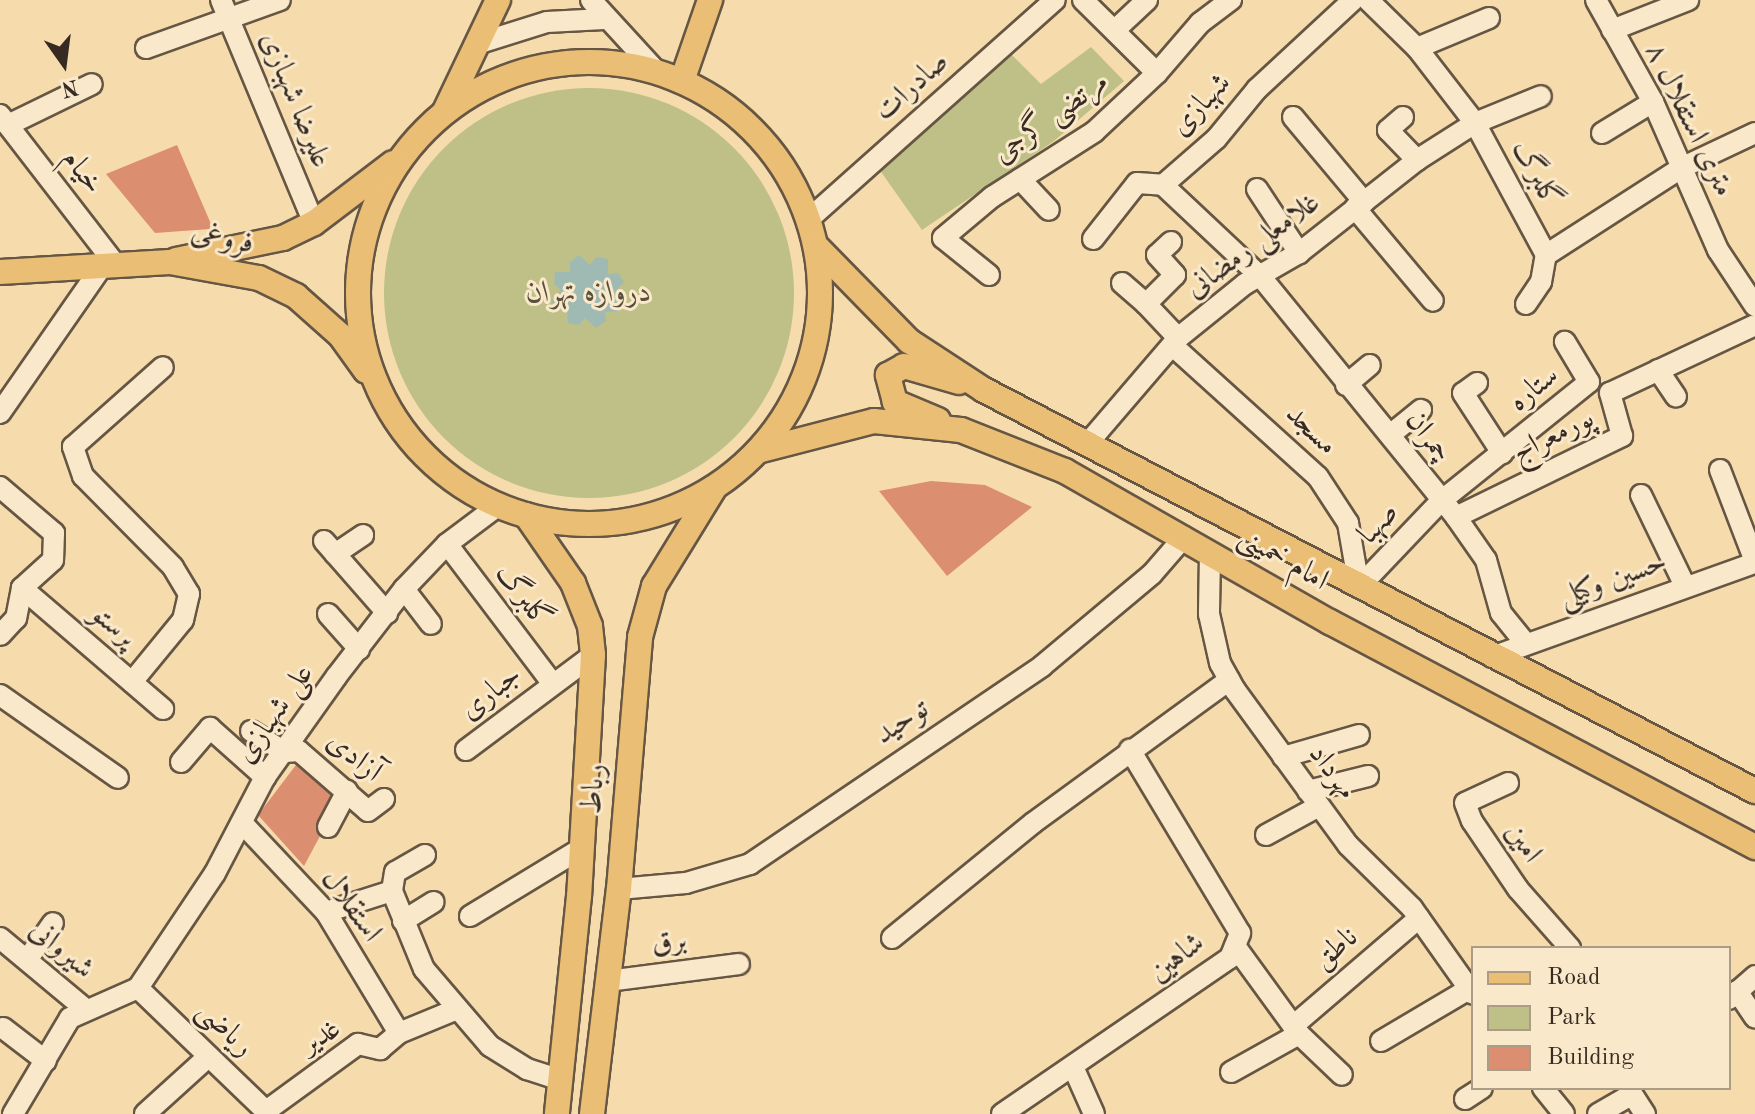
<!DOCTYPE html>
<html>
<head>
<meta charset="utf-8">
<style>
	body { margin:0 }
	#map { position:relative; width:1755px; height:1114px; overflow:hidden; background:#f6dcac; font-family:"Old Standard TT",Amiri,serif }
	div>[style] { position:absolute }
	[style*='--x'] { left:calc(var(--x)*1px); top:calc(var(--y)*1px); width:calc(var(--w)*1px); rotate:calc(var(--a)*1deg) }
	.green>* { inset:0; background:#bec088 }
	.round { border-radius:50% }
	.water>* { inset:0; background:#9fb9b3 }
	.building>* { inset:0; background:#dc8e70 }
	.roads { filter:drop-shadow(2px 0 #665644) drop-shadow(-2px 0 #665644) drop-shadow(0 2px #665644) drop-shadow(0 -2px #665644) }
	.minor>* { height:20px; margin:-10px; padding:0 10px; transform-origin:10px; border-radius:10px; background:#f9e8c9 }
	.major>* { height:24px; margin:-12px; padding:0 12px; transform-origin:12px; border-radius:12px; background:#ebbe76 }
	.major>.ring { margin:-12px; padding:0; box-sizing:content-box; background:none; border:24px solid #ebbe76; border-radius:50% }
	span { translate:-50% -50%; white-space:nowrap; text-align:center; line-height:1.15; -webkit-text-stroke:6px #f9e8c9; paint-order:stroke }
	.street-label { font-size:30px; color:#362a22 }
	.park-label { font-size:30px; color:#58503c; font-style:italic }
	.legend { position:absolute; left:1471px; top:946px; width:260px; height:144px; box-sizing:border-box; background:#f9e8c9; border:2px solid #ab9c86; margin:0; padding:10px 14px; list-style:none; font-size:24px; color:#362a22 }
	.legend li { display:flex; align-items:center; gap:16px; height:40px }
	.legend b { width:40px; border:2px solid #ab9c86 }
	.north { position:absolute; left:24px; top:24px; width:80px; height:80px; -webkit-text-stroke:6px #f9e8c9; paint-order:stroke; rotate:166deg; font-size:22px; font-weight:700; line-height:32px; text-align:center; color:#362a22 }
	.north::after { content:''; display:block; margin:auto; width:28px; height:36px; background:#362a22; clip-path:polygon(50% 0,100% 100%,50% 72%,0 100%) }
</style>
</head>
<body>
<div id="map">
	<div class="green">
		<div style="clip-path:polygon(1091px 47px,1124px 81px,1054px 141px,922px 230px,879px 169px,1011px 54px,1041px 84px)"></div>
		<div class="round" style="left:384px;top:88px;width:410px;height:410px"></div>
	</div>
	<div class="water">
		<div style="clip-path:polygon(579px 255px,590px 265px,596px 257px,608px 259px,608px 274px,618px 273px,624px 282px,614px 293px,622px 300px,619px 311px,605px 312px,606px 321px,596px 328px,585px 318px,579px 325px,568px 323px,567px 309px,558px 310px,551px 300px,561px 290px,554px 284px,555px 272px,570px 272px,570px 262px)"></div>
	</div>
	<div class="building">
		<div style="clip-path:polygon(177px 145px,211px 224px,210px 229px,155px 233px,106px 174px)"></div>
		<div style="clip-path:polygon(931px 481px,985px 485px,1032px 507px,947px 576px,879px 491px)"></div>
		<div style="clip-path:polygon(302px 757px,343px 793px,304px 866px,258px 815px)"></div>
	</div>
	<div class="roads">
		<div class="minor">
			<div style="--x:221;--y:0;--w:242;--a:67.4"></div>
			<div style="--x:591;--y:0;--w:96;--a:47.5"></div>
			<div style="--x:1083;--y:0;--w:104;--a:44.6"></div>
			<div style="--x:1368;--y:0;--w:69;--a:44.4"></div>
			<div style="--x:1417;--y:48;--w:95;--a:52.3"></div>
			<div style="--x:1475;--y:123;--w:150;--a:61.7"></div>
			<div style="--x:1546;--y:255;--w:161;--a:-32.8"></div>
			<div style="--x:1681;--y:168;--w:82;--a:-25.3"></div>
			<div style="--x:1596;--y:0;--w:117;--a:60.8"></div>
			<div style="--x:1653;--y:102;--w:162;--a:66.3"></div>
			<div style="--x:1718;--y:250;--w:67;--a:56.5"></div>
			<div style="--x:1115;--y:30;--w:44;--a:-43.2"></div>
			<div style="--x:1612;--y:30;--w:82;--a:-21.5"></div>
			<div style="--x:480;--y:43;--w:70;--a:-17.4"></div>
			<div style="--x:547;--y:22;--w:57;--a:-3"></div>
			<div style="--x:146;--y:48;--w:142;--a:-19.7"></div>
			<div style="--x:1417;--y:48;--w:78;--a:-22.6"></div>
			<div style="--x:0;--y:115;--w:190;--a:52.3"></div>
			<div style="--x:1293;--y:117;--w:111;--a:50.1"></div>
			<div style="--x:1403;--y:117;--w:20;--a:139"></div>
			<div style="--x:1388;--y:130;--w:42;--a:46"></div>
			<div style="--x:8;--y:125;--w:93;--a:-26"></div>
			<div style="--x:1602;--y:133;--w:60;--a:-31.3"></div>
			<div style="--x:1020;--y:179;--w:42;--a:46.9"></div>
			<div style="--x:1163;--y:185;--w:134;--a:43.2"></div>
			<div style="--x:1261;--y:277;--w:309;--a:50.9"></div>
			<div style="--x:1456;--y:517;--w:52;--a:55.1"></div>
			<div style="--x:1486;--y:560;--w:55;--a:74.2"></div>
			<div style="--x:1501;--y:613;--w:40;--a:51"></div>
			<div style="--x:1257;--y:189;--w:77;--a:56.7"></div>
			<div style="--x:1355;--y:208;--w:121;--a:50"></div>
			<div style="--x:809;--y:219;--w:329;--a:-41.7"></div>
			<div style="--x:1093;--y:239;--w:71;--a:-51.8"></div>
			<div style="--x:1137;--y:183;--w:26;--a:4"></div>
			<div style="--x:1163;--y:185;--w:70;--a:-41"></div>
			<div style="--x:1216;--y:139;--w:65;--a:-50.6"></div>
			<div style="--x:1257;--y:89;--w:131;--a:-42.8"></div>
			<div style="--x:1171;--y:242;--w:19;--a:137"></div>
			<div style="--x:1157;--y:255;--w:27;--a:48"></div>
			<div style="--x:1175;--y:275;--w:41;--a:135"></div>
			<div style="--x:1146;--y:304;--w:47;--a:46.7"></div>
			<div style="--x:989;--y:275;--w:59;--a:-141.2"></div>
			<div style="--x:943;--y:238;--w:64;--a:-39.9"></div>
			<div style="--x:992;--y:197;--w:121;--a:-32.5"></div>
			<div style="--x:1094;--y:132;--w:86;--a:-43.1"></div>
			<div style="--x:1157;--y:73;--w:66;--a:-49.3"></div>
			<div style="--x:1200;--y:23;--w:39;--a:-37"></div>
			<div style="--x:1122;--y:283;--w:32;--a:41"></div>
			<div style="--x:1526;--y:304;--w:27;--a:-56"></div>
			<div style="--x:1541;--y:282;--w:27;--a:-80"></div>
			<div style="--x:1173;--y:346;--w:195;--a:42.1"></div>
			<div style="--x:1318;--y:477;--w:55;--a:56.9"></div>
			<div style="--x:1348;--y:523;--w:65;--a:80.2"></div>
			<div style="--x:1658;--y:370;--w:32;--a:56"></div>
			<div style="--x:1477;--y:383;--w:17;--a:144"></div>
			<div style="--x:1463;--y:393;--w:72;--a:57"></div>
			<div style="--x:1346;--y:385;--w:31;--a:-40"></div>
			<div style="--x:0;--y:413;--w:179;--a:-55.2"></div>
			<div style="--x:1390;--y:435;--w:40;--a:-39"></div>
			<div style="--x:1088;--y:443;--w:138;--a:-49.4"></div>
			<div style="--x:1178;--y:338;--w:86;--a:-38.9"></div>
			<div style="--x:1245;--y:284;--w:62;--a:-29.9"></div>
			<div style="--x:1299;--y:253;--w:150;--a:-38.2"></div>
			<div style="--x:1417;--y:160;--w:69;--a:-32.5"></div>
			<div style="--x:1475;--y:123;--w:71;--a:-22.2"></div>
			<div style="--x:1720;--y:470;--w:97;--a:69"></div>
			<div style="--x:0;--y:487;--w:71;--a:40.4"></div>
			<div style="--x:54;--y:533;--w:27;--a:92"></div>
			<div style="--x:53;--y:560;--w:42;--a:137.9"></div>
			<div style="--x:22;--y:588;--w:31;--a:101"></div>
			<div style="--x:16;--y:618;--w:23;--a:133"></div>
			<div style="--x:1641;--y:495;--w:101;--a:64.2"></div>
			<div style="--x:1456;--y:517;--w:185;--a:-26"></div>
			<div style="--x:1622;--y:436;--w:45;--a:-105.6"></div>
			<div style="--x:1610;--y:393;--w:160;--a:-25.1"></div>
			<div style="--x:324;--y:541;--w:96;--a:48.8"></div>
			<div style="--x:447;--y:544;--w:174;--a:52.9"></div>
			<div style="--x:335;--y:554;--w:34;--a:-34"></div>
			<div style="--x:1210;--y:554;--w:60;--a:91"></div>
			<div style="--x:1209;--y:614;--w:50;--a:77.3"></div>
			<div style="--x:1220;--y:663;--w:31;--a:61"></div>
			<div style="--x:1235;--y:690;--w:192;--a:53.9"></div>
			<div style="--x:1348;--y:845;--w:90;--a:44.5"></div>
			<div style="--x:1412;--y:908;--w:105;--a:54.7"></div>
			<div style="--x:1359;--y:587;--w:119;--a:-46.4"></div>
			<div style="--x:1441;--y:501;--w:190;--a:-38.8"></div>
			<div style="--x:1589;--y:382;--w:47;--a:-121"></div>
			<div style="--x:22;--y:588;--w:186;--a:40.6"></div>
			<div style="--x:404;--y:589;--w:44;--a:52.4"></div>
			<div style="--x:328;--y:614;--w:47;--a:48.5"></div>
			<div style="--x:1492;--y:657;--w:279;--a:-19.7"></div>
			<div style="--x:132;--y:682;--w:80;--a:-50.6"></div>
			<div style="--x:183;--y:620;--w:27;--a:-77"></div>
			<div style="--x:189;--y:594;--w:31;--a:-121"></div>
			<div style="--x:173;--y:567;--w:128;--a:-134.7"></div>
			<div style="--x:83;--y:476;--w:31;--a:-109"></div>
			<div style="--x:73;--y:447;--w:120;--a:-41.6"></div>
			<div style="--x:0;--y:695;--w:144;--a:35.1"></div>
			<div style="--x:251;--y:731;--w:40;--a:32"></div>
			<div style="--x:285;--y:752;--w:14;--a:-4"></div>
			<div style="--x:299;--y:751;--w:91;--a:41"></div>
			<div style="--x:368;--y:811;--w:20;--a:-37"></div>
			<div style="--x:466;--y:750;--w:159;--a:-36.8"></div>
			<div style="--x:1283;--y:757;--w:79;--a:-16.1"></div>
			<div style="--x:181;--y:762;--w:45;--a:-49.5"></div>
			<div style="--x:210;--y:728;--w:74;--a:41.7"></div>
			<div style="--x:1508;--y:783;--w:47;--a:155.1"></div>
			<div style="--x:1465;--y:803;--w:19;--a:69"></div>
			<div style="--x:1472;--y:821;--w:82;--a:55.9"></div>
			<div style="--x:1518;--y:889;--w:79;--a:48.6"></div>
			<div style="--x:1308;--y:791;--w:62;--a:-14"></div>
			<div style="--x:242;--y:823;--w:122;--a:46.7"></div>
			<div style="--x:326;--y:912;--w:141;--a:58.9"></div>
			<div style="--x:328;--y:827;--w:41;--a:-62.2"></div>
			<div style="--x:1266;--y:835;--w:60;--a:-28.7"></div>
			<div style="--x:425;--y:855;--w:34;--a:150"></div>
			<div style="--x:395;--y:872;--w:19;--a:99"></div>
			<div style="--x:392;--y:891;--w:84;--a:67.7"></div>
			<div style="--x:424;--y:969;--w:101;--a:49.4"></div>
			<div style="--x:490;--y:1046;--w:44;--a:31.9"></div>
			<div style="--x:527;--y:1069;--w:36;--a:18"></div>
			<div style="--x:619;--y:889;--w:67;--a:-5.1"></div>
			<div style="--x:686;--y:883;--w:67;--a:-16.5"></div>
			<div style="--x:750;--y:864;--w:353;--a:-34.1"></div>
			<div style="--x:1042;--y:666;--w:143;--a:-39.9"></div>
			<div style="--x:1152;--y:574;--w:49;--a:-49.1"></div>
			<div style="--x:326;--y:912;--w:69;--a:-17.7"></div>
			<div style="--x:470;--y:916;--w:131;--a:-31.3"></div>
			<div style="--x:403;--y:921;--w:36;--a:-32"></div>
			<div style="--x:0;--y:938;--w:109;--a:39.8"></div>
			<div style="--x:892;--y:938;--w:182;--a:-39.2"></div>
			<div style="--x:1033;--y:823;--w:243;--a:-36.1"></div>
			<div style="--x:1235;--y:946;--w:109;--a:54"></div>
			<div style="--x:1299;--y:1034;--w:59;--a:43.6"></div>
			<div style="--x:27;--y:960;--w:45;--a:-54.9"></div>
			<div style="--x:608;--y:981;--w:132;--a:-7.4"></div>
			<div style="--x:138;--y:988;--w:138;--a:-56.2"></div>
			<div style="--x:215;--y:873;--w:108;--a:-62.5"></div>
			<div style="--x:265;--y:777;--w:123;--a:-54.6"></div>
			<div style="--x:336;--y:677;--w:111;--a:-52.3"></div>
			<div style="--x:404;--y:589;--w:62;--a:-46.3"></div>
			<div style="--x:447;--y:544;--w:65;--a:-36.9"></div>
			<div style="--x:138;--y:988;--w:182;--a:43.9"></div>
			<div style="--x:1737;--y:991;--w:32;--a:56"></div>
			<div style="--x:1729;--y:999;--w:35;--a:-41"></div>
			<div style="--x:1293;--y:1026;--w:166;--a:-40.6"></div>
			<div style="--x:3;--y:1028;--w:54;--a:37.5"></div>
			<div style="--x:1381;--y:1041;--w:102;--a:-30.6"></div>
			<div style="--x:1074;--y:1069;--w:49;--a:66"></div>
			<div style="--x:1231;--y:1072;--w:78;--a:-29.2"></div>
			<div style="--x:1543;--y:1088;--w:33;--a:51"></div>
			<div style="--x:1465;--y:1099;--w:20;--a:-33"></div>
			<div style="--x:266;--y:1111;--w:114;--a:-36.1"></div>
			<div style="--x:358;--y:1044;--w:23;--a:13"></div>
			<div style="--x:380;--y:1049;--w:25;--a:-40"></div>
			<div style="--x:399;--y:1033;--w:61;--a:-22.3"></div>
			<div style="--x:13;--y:1114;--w:112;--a:-59.3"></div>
			<div style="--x:70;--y:1018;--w:74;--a:-23.8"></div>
			<div style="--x:145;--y:1114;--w:86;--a:-42.2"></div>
			<div style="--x:1002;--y:1114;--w:276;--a:-34.4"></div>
			<div style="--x:1230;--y:958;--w:27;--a:-68"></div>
			<div style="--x:1240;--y:933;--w:214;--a:-121"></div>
			<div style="--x:1598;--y:1114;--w:39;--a:-30"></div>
			<div style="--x:1632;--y:1094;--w:24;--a:57"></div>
		</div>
		<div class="major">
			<div class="ring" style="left:358px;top:62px;width:438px;height:438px"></div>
			<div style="--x:682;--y:81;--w:86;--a:-70.9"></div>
			<div style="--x:445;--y:111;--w:123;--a:-64.5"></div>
			<div style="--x:816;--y:246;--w:133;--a:45.6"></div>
			<div style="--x:909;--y:341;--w:90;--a:33.2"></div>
			<div style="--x:984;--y:390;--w:869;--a:27.48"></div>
			<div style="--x:176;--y:260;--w:109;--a:-11.6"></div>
			<div style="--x:283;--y:238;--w:34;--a:-26"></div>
			<div style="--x:314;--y:223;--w:99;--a:-37.2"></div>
			<div style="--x:0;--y:272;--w:170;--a:-3.4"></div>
			<div style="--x:170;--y:262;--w:90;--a:10.2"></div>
			<div style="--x:259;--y:278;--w:41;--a:25.9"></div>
			<div style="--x:296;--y:296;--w:59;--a:41.6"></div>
			<div style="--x:340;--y:335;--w:44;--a:54.2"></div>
			<div style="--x:938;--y:420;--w:47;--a:-157.3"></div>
			<div style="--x:895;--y:402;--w:28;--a:-105"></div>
			<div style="--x:888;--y:375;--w:18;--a:-29"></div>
			<div style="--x:904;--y:366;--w:57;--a:16.2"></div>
			<div style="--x:758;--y:451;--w:120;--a:-14.5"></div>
			<div style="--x:874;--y:421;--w:87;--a:5.9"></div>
			<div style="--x:961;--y:430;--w:112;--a:21.5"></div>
			<div style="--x:1065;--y:471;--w:305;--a:29.7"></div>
			<div style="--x:1330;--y:622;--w:481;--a:27.9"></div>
			<div style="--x:526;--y:515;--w:83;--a:55.3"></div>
			<div style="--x:573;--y:583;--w:46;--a:68.4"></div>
			<div style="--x:590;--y:626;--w:29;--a:84"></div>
			<div style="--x:593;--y:655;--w:241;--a:93.3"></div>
			<div style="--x:579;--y:896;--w:219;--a:95.8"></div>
			<div style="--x:592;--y:1114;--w:227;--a:-83.2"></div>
			<div style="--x:619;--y:889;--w:253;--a:-85.2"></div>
			<div style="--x:640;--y:637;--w:53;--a:-74.6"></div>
			<div style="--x:654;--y:586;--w:113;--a:-58.4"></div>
		</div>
	</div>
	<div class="street-label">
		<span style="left:912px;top:87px;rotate:-42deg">صادرات</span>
		<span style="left:295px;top:100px;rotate:68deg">علیرضا شهبازی</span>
		<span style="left:1201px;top:105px;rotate:-47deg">شهبازی</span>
		<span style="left:1051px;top:118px;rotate:-36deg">مرتضی گرجی</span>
		<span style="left:1689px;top:120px;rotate:64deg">۸ متری استقلال</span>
		<span style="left:82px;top:172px;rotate:52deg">خیام</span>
		<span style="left:1536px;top:174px;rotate:62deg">گلبرگ</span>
		<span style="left:222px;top:239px;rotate:11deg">فروغی</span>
		<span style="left:1253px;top:246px;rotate:-36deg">غلامعلی رمضانی</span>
		<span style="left:1534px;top:389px;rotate:-39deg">ستاره</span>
		<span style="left:1311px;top:430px;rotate:44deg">مسجد</span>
		<span style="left:1553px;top:436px;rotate:-26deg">پورمعراج</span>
		<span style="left:1428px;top:437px;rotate:53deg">چمران</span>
		<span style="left:1379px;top:524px;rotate:-46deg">صهبا</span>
		<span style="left:1283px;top:559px;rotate:30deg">امام خمینی</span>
		<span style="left:1613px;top:580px;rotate:-20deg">حسین وکیلی</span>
		<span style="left:523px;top:596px;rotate:53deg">گلبرگ</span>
		<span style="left:113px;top:626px;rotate:41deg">پرستو</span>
		<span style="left:491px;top:693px;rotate:-38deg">جباری</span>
		<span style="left:275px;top:714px;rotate:-55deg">علی شهبازی</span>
		<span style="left:902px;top:722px;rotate:-33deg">توحید</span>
		<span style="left:354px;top:757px;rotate:39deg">آزادی</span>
		<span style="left:1332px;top:772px;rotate:54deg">مهرداد</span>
		<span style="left:594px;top:789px;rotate:-86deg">رباط</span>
		<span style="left:1523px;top:843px;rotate:55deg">امین</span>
		<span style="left:351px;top:906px;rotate:54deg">استقلال</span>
		<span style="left:669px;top:943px;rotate:-7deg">برق</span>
		<span style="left:1336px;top:949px;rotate:-41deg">ناطق</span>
		<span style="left:61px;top:950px;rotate:40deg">شیروانی</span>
		<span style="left:1177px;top:958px;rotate:-37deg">شاهین</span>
		<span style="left:225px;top:1029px;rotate:44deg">ریاضی</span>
		<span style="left:321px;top:1037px;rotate:-31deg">غدیر</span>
	</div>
	<div class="park-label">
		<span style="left:589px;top:293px">دروازه تهران</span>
	</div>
	<ul class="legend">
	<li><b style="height:10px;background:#ebbe76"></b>Road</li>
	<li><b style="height:22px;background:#bec088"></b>Park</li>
	<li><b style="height:22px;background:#dc8e70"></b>Building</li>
	</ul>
	<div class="north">N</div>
</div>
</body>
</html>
